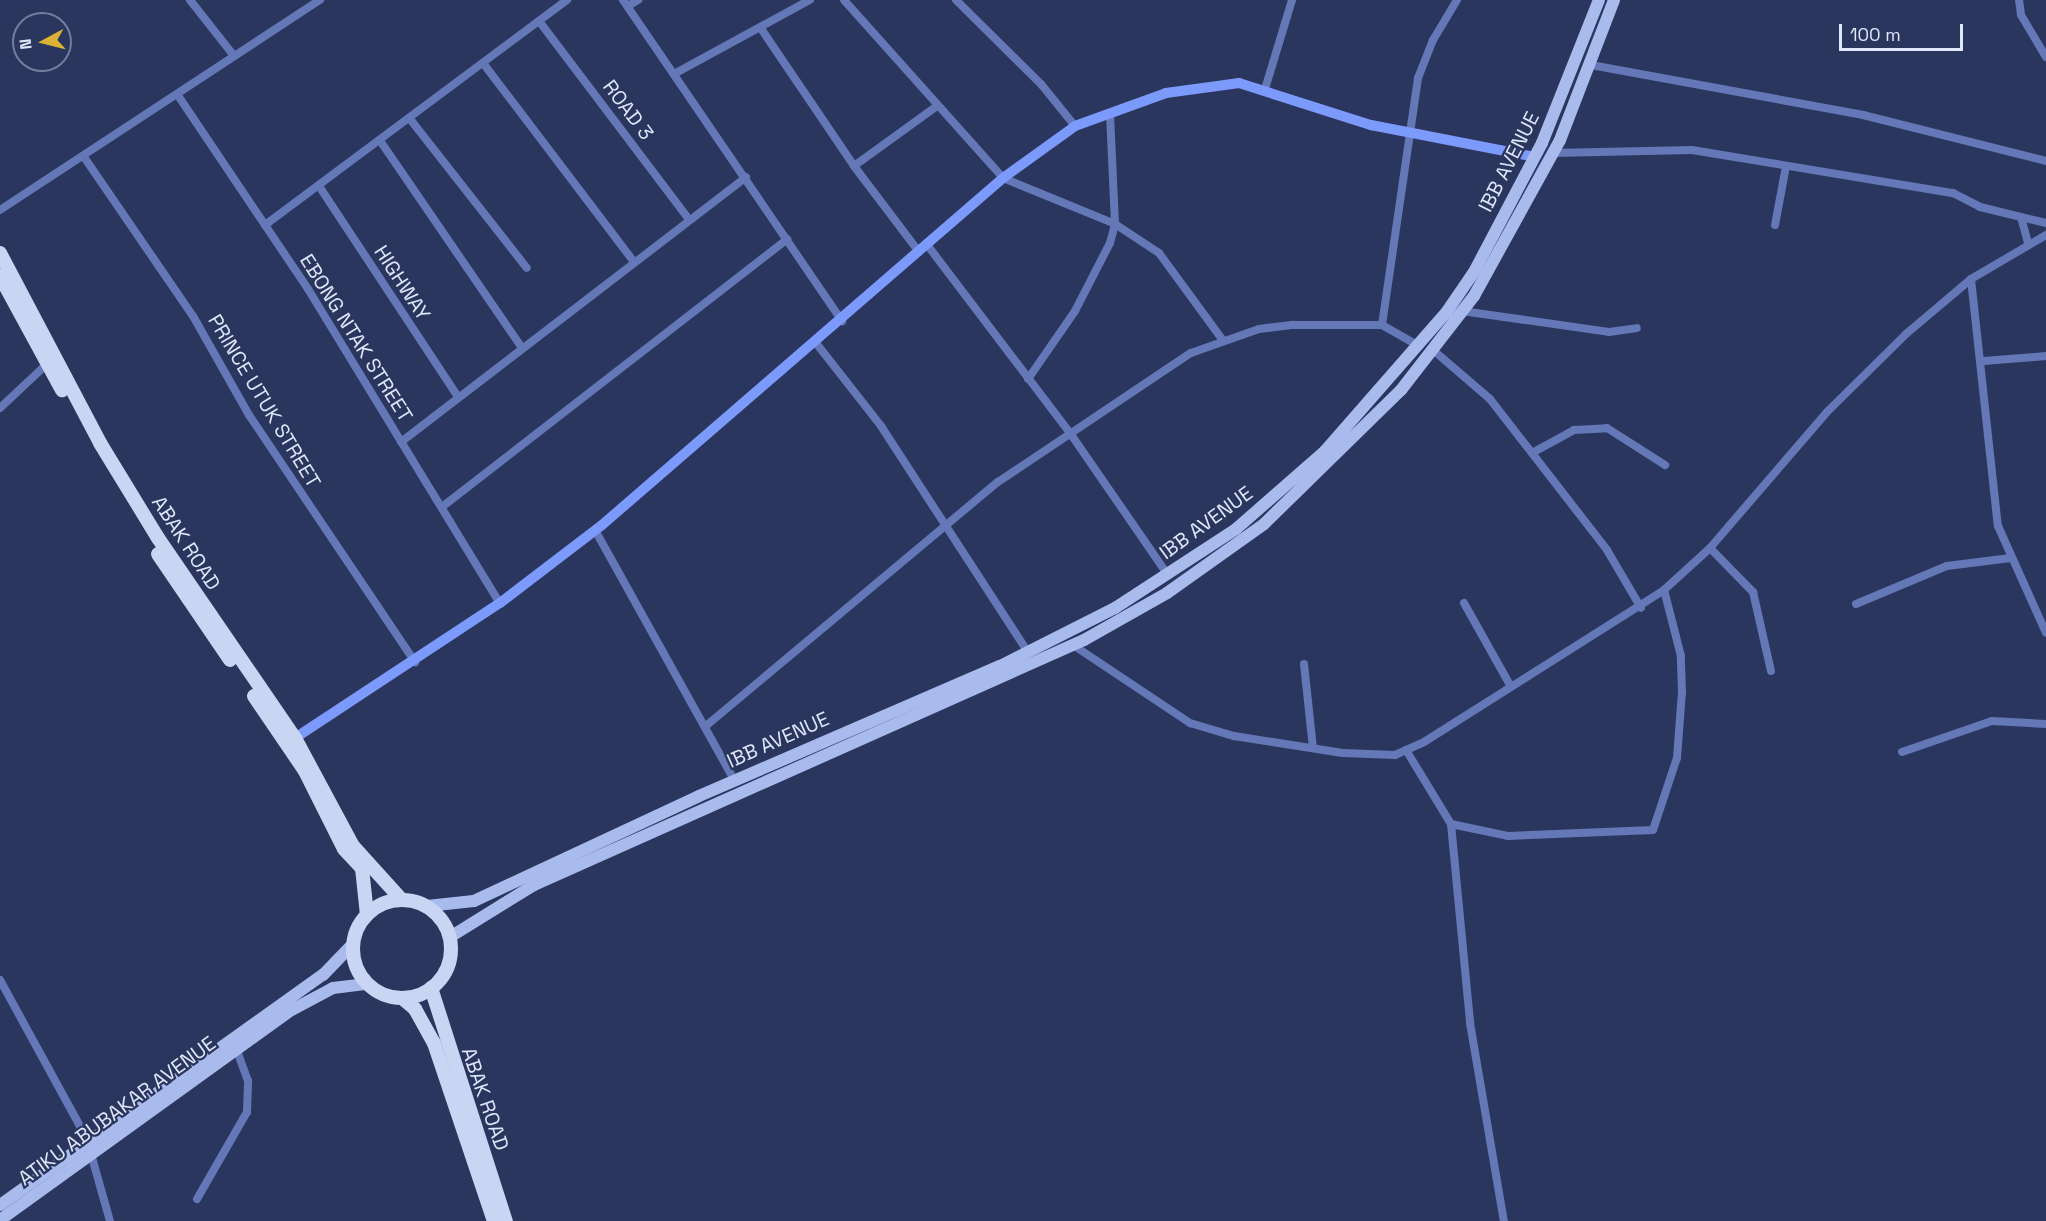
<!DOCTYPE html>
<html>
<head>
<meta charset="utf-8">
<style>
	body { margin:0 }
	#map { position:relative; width:2046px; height:1221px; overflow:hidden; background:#2b365e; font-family:"Space Grotesk",sans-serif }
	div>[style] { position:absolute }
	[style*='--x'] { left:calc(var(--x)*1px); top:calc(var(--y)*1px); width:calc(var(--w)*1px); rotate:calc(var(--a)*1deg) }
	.street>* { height:8px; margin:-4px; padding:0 4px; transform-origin:4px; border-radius:4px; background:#6477b6 }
	.secondary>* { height:10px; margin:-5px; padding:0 5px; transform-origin:5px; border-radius:5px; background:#7c99fc }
	.primary>* { height:12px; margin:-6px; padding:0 6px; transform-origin:6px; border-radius:6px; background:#a9baed }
	.highway>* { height:14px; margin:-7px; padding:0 7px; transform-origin:7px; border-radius:7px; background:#cad4f3 }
	.highway>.ring { margin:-7px; padding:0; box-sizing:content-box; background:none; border:14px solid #cad4f3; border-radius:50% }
	span { translate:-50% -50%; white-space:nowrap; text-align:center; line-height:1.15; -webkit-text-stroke:4.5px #2b365e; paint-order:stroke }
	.street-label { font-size:20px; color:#e0e7fb }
	.north { position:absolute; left:12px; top:12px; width:60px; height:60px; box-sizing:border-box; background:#2b365e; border:2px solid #737d9d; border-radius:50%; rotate:263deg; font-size:16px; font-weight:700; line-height:24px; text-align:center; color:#e0e7fb }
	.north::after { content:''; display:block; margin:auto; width:21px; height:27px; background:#dbb233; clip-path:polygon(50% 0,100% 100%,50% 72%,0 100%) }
	.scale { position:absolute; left:1839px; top:24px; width:124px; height:27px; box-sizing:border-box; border:3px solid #e0e7fb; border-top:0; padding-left:8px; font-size:18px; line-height:21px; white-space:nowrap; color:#e0e7fb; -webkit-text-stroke:4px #2b365e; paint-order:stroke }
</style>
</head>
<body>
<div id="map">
	<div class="street">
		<div style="--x:190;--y:0;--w:71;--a:51.8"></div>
		<div style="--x:623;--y:0;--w:389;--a:55.7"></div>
		<div style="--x:844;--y:0;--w:239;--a:48.2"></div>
		<div style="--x:1003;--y:178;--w:121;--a:22.3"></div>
		<div style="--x:1115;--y:224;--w:53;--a:33.4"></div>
		<div style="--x:1159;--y:253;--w:107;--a:53.8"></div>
		<div style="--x:956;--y:0;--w:120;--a:44.7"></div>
		<div style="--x:1041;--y:84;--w:54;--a:51"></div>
		<div style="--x:2019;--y:0;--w:15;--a:82"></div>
		<div style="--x:2021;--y:15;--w:49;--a:59.2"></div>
		<div style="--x:628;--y:6;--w:12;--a:-31"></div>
		<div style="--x:539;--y:21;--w:248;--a:52.9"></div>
		<div style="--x:762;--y:30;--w:164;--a:55.9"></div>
		<div style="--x:854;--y:166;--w:108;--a:52.9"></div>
		<div style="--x:483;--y:63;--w:250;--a:52.8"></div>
		<div style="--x:1591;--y:65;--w:277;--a:10.4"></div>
		<div style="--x:1863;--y:115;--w:189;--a:14.1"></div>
		<div style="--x:674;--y:74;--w:155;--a:-28.6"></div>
		<div style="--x:1265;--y:89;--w:93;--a:-73.1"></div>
		<div style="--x:177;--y:94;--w:235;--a:56.1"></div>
		<div style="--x:308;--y:289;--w:368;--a:58.6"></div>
		<div style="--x:410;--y:119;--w:189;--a:51.9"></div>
		<div style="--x:381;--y:142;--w:250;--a:55.6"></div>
		<div style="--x:1553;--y:153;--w:139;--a:-1.2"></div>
		<div style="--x:1692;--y:150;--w:265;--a:9.4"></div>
		<div style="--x:1953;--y:193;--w:30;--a:27"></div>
		<div style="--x:1980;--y:207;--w:68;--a:13.6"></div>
		<div style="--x:84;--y:157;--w:193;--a:55.6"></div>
		<div style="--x:193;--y:316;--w:114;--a:60.5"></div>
		<div style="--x:249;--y:415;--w:298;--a:56.1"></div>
		<div style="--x:854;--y:166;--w:102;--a:-35.9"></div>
		<div style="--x:319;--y:186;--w:253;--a:56.6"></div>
		<div style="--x:0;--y:210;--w:383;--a:-33.3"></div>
		<div style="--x:2021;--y:217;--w:28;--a:75"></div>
		<div style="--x:265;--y:225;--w:377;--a:-36.7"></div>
		<div style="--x:1775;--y:225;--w:60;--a:-79.4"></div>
		<div style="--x:928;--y:246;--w:235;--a:52.8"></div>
		<div style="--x:1070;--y:433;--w:173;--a:55.4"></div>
		<div style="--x:1971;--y:279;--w:248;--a:83.8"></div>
		<div style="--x:1998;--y:526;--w:117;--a:65.8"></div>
		<div style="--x:1462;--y:311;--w:148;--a:8.1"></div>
		<div style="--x:1609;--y:332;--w:28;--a:-8"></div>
		<div style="--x:1382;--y:325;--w:250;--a:-81.7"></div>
		<div style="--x:1418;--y:78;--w:41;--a:-68.5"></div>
		<div style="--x:1433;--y:40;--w:47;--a:-59"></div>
		<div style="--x:816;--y:343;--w:105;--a:51.9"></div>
		<div style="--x:881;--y:426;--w:270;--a:57"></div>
		<div style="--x:1433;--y:350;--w:75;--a:40.7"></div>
		<div style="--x:1490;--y:399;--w:191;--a:52.2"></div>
		<div style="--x:1607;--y:550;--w:67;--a:59.6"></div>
		<div style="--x:1984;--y:361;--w:62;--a:-4.6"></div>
		<div style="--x:1028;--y:379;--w:83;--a:-55.3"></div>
		<div style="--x:1075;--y:311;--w:76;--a:-62.8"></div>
		<div style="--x:1110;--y:243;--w:20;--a:-75"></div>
		<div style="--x:1115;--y:224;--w:111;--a:-92.6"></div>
		<div style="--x:0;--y:408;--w:66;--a:-43.2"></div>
		<div style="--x:401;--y:442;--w:435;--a:-37.5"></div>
		<div style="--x:1532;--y:453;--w:48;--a:-28.7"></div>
		<div style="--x:1574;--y:430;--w:33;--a:-3"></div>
		<div style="--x:1607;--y:428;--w:69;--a:32.5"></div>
		<div style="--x:442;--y:507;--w:437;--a:-37.8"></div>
		<div style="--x:595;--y:530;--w:286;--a:60.9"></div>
		<div style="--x:1710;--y:548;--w:62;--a:45.7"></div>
		<div style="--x:1753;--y:592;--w:81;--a:77.2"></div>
		<div style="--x:1464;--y:603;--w:94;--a:60.7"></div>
		<div style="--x:1856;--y:604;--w:99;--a:-22.7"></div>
		<div style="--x:1947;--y:566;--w:64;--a:-7.2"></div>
		<div style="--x:1073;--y:645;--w:141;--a:33.7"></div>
		<div style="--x:1190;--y:723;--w:46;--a:16.5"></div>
		<div style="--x:1234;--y:736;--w:110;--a:8.9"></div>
		<div style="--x:1343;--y:753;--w:52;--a:2.2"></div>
		<div style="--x:1395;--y:755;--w:32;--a:-24"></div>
		<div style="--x:1424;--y:742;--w:284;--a:-32.3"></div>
		<div style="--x:1664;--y:590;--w:62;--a:-42.4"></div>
		<div style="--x:1710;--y:548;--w:181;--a:-49.3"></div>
		<div style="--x:1828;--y:411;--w:110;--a:-44.6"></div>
		<div style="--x:1906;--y:334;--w:85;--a:-40.2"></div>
		<div style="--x:1971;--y:279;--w:87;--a:-30.4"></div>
		<div style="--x:1304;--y:664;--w:84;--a:83.9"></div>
		<div style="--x:707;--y:725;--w:379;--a:-39.9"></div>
		<div style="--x:998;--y:482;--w:232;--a:-33.8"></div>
		<div style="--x:1191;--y:353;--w:72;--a:-19.4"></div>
		<div style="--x:1259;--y:329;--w:35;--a:-7"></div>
		<div style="--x:1294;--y:325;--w:88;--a:0"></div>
		<div style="--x:1382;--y:325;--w:43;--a:29.6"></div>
		<div style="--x:1406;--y:750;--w:87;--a:58.7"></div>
		<div style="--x:1451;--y:824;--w:200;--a:84.5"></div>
		<div style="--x:1470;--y:1023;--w:201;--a:80.3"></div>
		<div style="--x:1902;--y:752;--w:95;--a:-19"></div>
		<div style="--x:1992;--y:721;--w:54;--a:3.2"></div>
		<div style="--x:1451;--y:824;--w:58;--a:11.9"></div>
		<div style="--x:1508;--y:836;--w:145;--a:-2.4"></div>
		<div style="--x:1653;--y:830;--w:76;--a:-71.6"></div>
		<div style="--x:1677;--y:758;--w:66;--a:-85.7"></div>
		<div style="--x:1682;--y:692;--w:36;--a:-92"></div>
		<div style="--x:1681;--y:656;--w:68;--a:-104.4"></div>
		<div style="--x:0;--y:980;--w:183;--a:61.3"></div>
		<div style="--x:91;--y:1154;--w:70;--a:74.2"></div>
		<div style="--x:197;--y:1199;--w:100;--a:-60.1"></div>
		<div style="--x:247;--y:1112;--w:31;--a:-88"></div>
		<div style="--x:248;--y:1081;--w:35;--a:-110"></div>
	</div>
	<div class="secondary">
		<div style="--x:295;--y:738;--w:245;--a:-33.4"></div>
		<div style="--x:500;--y:603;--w:128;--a:-37.4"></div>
		<div style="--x:602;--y:525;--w:530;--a:-40.87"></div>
		<div style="--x:1003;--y:178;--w:89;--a:-35.8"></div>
		<div style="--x:1075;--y:126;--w:97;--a:-19.9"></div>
		<div style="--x:1166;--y:93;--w:74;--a:-7.8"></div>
		<div style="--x:1239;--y:83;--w:139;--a:17.7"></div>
		<div style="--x:1371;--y:125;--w:167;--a:11"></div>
	</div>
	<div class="primary">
		<div style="--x:427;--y:906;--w:47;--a:-6.1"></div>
		<div style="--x:474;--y:901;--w:248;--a:-25"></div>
		<div style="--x:699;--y:796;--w:328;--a:-23.4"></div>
		<div style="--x:1000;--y:666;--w:129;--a:-26.8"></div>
		<div style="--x:1115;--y:608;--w:145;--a:-33.1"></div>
		<div style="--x:1236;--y:529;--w:118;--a:-41.2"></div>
		<div style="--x:1325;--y:451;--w:184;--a:-48.8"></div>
		<div style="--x:1446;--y:313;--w:50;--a:-55.7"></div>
		<div style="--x:1474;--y:272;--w:146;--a:-62.2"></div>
		<div style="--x:1542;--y:143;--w:154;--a:-68.3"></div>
		<div style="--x:450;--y:937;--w:99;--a:-31.8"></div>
		<div style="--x:534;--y:885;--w:602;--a:-24.01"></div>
		<div style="--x:1084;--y:640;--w:95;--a:-29.5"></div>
		<div style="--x:1167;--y:593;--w:119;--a:-35.4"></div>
		<div style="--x:1264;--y:524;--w:192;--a:-44.4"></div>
		<div style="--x:1401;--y:390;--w:119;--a:-52.2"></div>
		<div style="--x:1474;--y:296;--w:178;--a:-61.1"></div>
		<div style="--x:1560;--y:140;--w:150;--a:-68.9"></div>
		<div style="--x:0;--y:1205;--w:397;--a:-35.5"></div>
		<div style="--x:323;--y:975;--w:42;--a:-46"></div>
		<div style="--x:0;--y:1220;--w:355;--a:-35.8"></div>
		<div style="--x:288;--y:1012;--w:51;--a:-28.1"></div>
		<div style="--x:333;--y:988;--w:34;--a:-7"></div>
	</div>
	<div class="highway">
		<div style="--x:0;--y:253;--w:215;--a:62.2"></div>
		<div style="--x:100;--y:443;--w:111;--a:58.6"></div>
		<div style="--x:158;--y:538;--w:242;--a:55.6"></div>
		<div style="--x:295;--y:738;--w:123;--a:61.8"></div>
		<div style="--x:353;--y:846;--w:72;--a:47.8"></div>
		<div style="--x:0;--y:276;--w:130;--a:61.5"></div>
		<div style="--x:158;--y:554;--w:128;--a:55.8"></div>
		<div style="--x:254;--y:696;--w:91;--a:55.8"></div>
		<div style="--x:305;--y:771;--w:87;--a:63.4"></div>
		<div style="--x:344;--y:849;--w:26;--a:47"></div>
		<div style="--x:362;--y:868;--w:47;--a:83.9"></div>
		<div class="ring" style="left:353px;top:900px;width:84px;height:84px"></div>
		<div style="--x:431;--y:988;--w:245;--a:72.2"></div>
		<div style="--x:402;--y:998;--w:17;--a:40"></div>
		<div style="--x:415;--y:1009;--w:39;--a:61"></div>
		<div style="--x:434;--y:1043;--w:188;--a:71.4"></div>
	</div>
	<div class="street-label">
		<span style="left:628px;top:110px;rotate:53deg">ROAD 3</span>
		<span style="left:1509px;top:162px;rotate:-63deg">IBB AVENUE</span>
		<span style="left:402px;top:283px;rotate:57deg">HIGHWAY</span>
		<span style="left:356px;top:338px;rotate:58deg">EBONG NTAK STREET</span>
		<span style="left:264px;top:401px;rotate:59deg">PRINCE UTUK STREET</span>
		<span style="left:1206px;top:523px;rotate:-36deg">IBB AVENUE</span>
		<span style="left:186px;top:543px;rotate:57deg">ABAK ROAD</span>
		<span style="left:778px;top:740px;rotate:-24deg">IBB AVENUE</span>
		<span style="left:485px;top:1099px;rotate:71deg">ABAK ROAD</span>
		<span style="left:117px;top:1111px;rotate:-36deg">ATIKU ABUBAKAR AVENUE</span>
	</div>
	<div class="north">N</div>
	<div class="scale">100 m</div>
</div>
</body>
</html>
